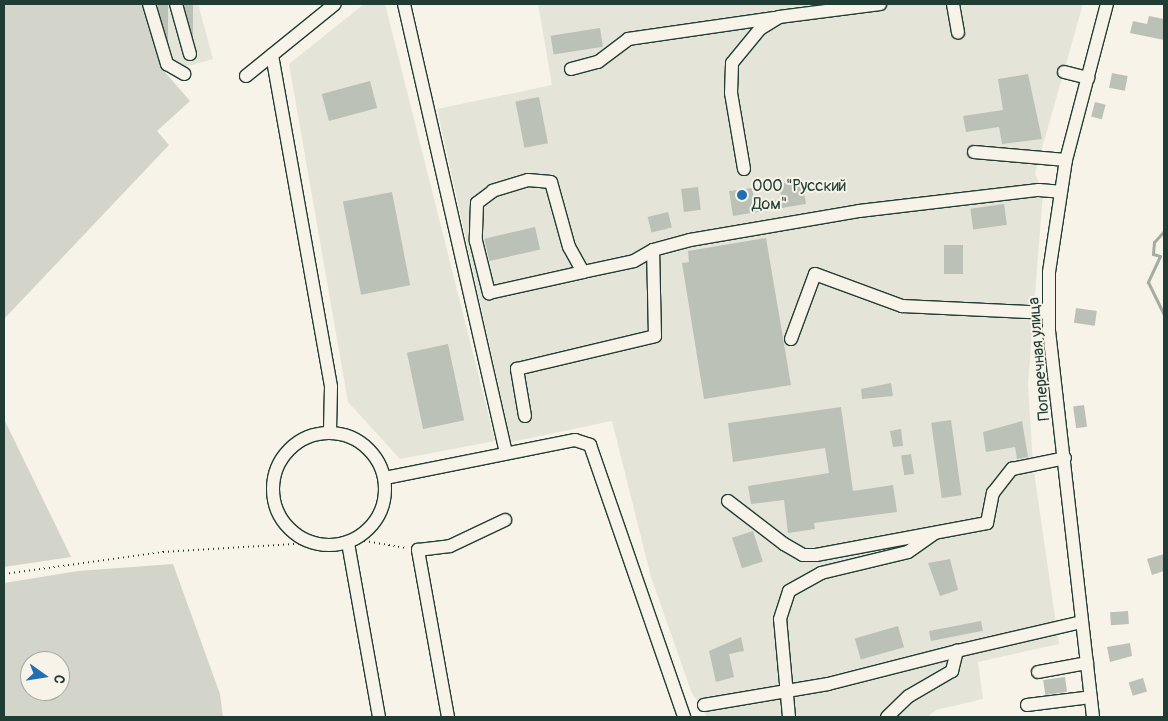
<!DOCTYPE html>
<html>
<head>
<meta charset="utf-8">
<style>
	body { margin:0 }
	#map { position:relative; width:1168px; height:721px; overflow:hidden; background:#f7f3e8; font-family:Pangolin,sans-serif }
	div>[style] { position:absolute }
	[style*='--x'] { left:calc(var(--x)*1px); top:calc(var(--y)*1px); width:calc(var(--w)*1px); rotate:calc(var(--a)*1deg) }
	.built>* { inset:0; background:#e5e4d9 }
	.green>* { inset:0; background:#d3d5ca }
	.stream>* { height:3px; margin:-1.5px; padding:0 1.5px; transform-origin:1.5px; border-radius:1.5px; background:#a4ada3 }
	.building>* { inset:0; background:#bbc1b6; transform-origin:0 0 }
	.path>* { height:2px; margin-top:-1px; transform-origin:0; background:repeating-linear-gradient(90deg,#1f3d34 0 1px,transparent 0 5px) }
	.roads { filter:drop-shadow(1px 0 #1f3d34) drop-shadow(-1px 0 #1f3d34) drop-shadow(0 1px #1f3d34) drop-shadow(0 -1px #1f3d34) }
	.minor>* { height:12px; margin:-6px; padding:0 6px; transform-origin:6px; border-radius:6px; background:#f7f3e8 }
	.minor>.ring { margin:-6px; padding:0; box-sizing:content-box; background:none; border:12px solid #f7f3e8; border-radius:50% }
	.dots>* { width:14px; height:14px; translate:-50% -50%; box-sizing:border-box; border:2px solid #f7f3e8; border-radius:50% }
	span { translate:-50% -50%; white-space:nowrap; text-align:center; line-height:1.15; -webkit-text-stroke:4px #f7f3e8; paint-order:stroke }
	.poi-label { font-size:16px; color:#1f3d34 }
	.left { translate:0 -50%; text-align:left }
	.street-label { font-size:16px; color:#1f3d34 }
	.frame { position:absolute; inset:0; border:5px solid #1f3d34; pointer-events:none }
	.north { position:absolute; left:20px; top:651px; width:50px; height:50px; box-sizing:border-box; background:#f7f3e8; border:1px solid #a1aaa0; border-radius:50%; rotate:103deg; font-size:14px; font-weight:700; line-height:20px; text-align:center; color:#1f3d34 }
	.north::after { content:''; display:block; margin:auto; width:18px; height:22px; background:#1f6fb2; clip-path:polygon(50% 0,100% 100%,50% 72%,0 100%) }
</style>
</head>
<body>
<div id="map">
	<div class="built">
		<div style="clip-path:polygon(156px 4px,198px 4px,213px 59px,174px 70px)"></div>
		<div style="clip-path:polygon(364px 4px,385px 4px,495px 441px,400px 459px,348px 402px,289px 64px)"></div>
		<div style="clip-path:polygon(538px 4px,1083px 4px,1035px 173px,1043px 193px,1028px 384px,1033px 465px,1059px 644px,978px 662px,983px 699px,936px 710px,927px 717px,707px 717px,691px 691px,651px 577px,612px 421px,511px 442px,437px 109px,552px 85px)"></div>
	</div>
	<div class="green">
		<div style="clip-path:polygon(4px 4px,144px 4px,164px 71px,190px 101px,157px 131px,169px 145px,4px 319px)"></div>
		<div style="clip-path:polygon(4px 419px,71px 557px,4px 567px)"></div>
		<div style="clip-path:polygon(evenodd,173px 564px,220px 694px,223px 717px,4px 717px,4px 583px,78px 571px,173px 564px,30px 661px,60px 661px,60px 691px,30px 691px,30px 661px)"></div>
	</div>
	<div class="stream">
		<div style="--x:1164;--y:231;--w:15;--a:132"></div>
		<div style="--x:1154;--y:242;--w:12;--a:95"></div>
		<div style="--x:1153;--y:254;--w:7;--a:16"></div>
		<div style="--x:1160;--y:256;--w:29;--a:115"></div>
		<div style="--x:1148;--y:282;--w:37;--a:64"></div>
	</div>
	<div class="building">
		<div style="left:158px;top:4px;width:10px;height:57px"></div>
		<div style="left:184px;top:4px;width:9px;height:54px"></div>
		<div style="clip-path:polygon(1149px 16px,1164px 19px,1164px 40px,1130px 33px,1133px 21px,1147px 24px)"></div>
		<div style="left:600px;top:28px;width:19px;height:50px;rotate:81deg"></div>
		<div style="left:1112px;top:73px;width:16px;height:15px;rotate:11deg"></div>
		<div style="clip-path:polygon(1028px 74px,1042px 139px,1002px 144px,999px 127px,966px 132px,963px 116px,1003px 110px,998px 79px)"></div>
		<div style="left:370px;top:81px;width:28px;height:50px;rotate:75deg"></div>
		<div style="left:539px;top:97px;width:47px;height:24px;rotate:79deg"></div>
		<div style="left:1095px;top:102px;width:11px;height:15px;rotate:15deg"></div>
		<div style="clip-path:polygon(802px 180px,806px 204px,733px 216px,729px 191px,752px 188px,755px 204px,782px 199px,779px 184px)"></div>
		<div style="left:698px;top:187px;width:23px;height:17px;rotate:83deg"></div>
		<div style="left:392px;top:192px;width:95px;height:50px;rotate:79deg"></div>
		<div style="left:1004px;top:204px;width:21px;height:34px;rotate:82deg"></div>
		<div style="left:668px;top:212px;width:16px;height:21px;rotate:76deg"></div>
		<div style="left:535px;top:227px;width:23px;height:52px;rotate:77deg"></div>
		<div style="clip-path:polygon(766px 238px,791px 385px,704px 399px,682px 263px,689px 262px,688px 251px)"></div>
		<div style="left:944px;top:245px;width:19px;height:29px"></div>
		<div style="left:1076px;top:308px;width:21px;height:15px;rotate:8deg"></div>
		<div style="left:448px;top:344px;width:78px;height:42px;rotate:78deg"></div>
		<div style="clip-path:polygon(891px 383px,893px 396px,862px 399px,861px 389px)"></div>
		<div style="left:1084px;top:405px;width:22px;height:11px;rotate:82deg"></div>
		<div style="clip-path:polygon(841px 407px,853px 491px,893px 485px,897px 512px,814px 523px,815px 529px,788px 533px,784px 500px,751px 504px,748px 486px,829px 473px,825px 448px,733px 462px,728px 423px)"></div>
		<div style="left:951px;top:420px;width:76px;height:20px;rotate:82deg"></div>
		<div style="clip-path:polygon(1022px 421px,1028px 457px,1017px 459px,1015px 447px,986px 452px,983px 432px)"></div>
		<div style="clip-path:polygon(901px 429px,903px 446px,893px 447px,890px 431px)"></div>
		<div style="left:911px;top:454px;width:20px;height:10px;rotate:81deg"></div>
		<div style="left:753px;top:531px;width:32px;height:22px;rotate:72deg"></div>
		<div style="clip-path:polygon(1164px 554px,1164px 571px,1152px 575px,1147px 559px)"></div>
		<div style="clip-path:polygon(950px 559px,958px 590px,940px 596px,928px 563px)"></div>
		<div style="left:1128px;top:611px;width:13px;height:18px;rotate:86deg"></div>
		<div style="left:981px;top:621px;width:10px;height:53px;rotate:79deg"></div>
		<div style="left:898px;top:626px;width:22px;height:45px;rotate:74deg"></div>
		<div style="clip-path:polygon(741px 637px,744px 651px,729px 654px,734px 677px,716px 682px,709px 651px)"></div>
		<div style="clip-path:polygon(1130px 643px,1132px 656px,1110px 662px,1107px 647px)"></div>
		<div style="left:1065px;top:677px;width:15px;height:22px;rotate:82deg"></div>
		<div style="left:1143px;top:678px;width:14px;height:15px;rotate:73deg"></div>
	</div>
	<div class="path">
		<div style="--x:359;--y:540;--w:48;--a:9.7"></div>
		<div style="--x:4;--y:574;--w:161;--a:-7.9"></div>
		<div style="--x:163;--y:552;--w:147;--a:-3.5"></div>
	</div>
	<div class="roads">
		<div class="minor">
			<div style="--x:149;--y:4;--w:63;--a:73.3"></div>
			<div style="--x:167;--y:64;--w:20;--a:30"></div>
			<div style="--x:176;--y:4;--w:52;--a:74.4"></div>
			<div style="--x:404;--y:4;--w:460;--a:77.2"></div>
			<div style="--x:953;--y:4;--w:29;--a:80"></div>
			<div style="--x:272;--y:55;--w:337;--a:79.9"></div>
			<div style="--x:331;--y:387;--w:45;--a:91.3"></div>
			<div style="--x:571;--y:69;--w:28;--a:-15"></div>
			<div style="--x:598;--y:62;--w:38;--a:-37"></div>
			<div style="--x:628;--y:39;--w:148;--a:-8.2"></div>
			<div style="--x:1064;--y:72;--w:25;--a:14"></div>
			<div style="--x:246;--y:76;--w:114;--a:-39"></div>
			<div style="--x:974;--y:152;--w:92;--a:5"></div>
			<div style="--x:744;--y:169;--w:77;--a:-99.7"></div>
			<div style="--x:731;--y:93;--w:30;--a:-88"></div>
			<div style="--x:732;--y:63;--w:44;--a:-50.5"></div>
			<div style="--x:760;--y:29;--w:22;--a:-32"></div>
			<div style="--x:779;--y:17;--w:102;--a:-7.3"></div>
			<div style="--x:583;--y:272;--w:29;--a:-119"></div>
			<div style="--x:569;--y:247;--w:67;--a:-105.5"></div>
			<div style="--x:551;--y:182;--w:23;--a:-175"></div>
			<div style="--x:528;--y:180;--w:37;--a:163"></div>
			<div style="--x:493;--y:191;--w:20;--a:143"></div>
			<div style="--x:477;--y:203;--w:38;--a:92"></div>
			<div style="--x:476;--y:241;--w:54;--a:76"></div>
			<div style="--x:489;--y:293;--w:96;--a:-12.6"></div>
			<div style="--x:583;--y:272;--w:52;--a:-12.2"></div>
			<div style="--x:634;--y:261;--w:22;--a:-30"></div>
			<div style="--x:791;--y:339;--w:69;--a:-69.7"></div>
			<div style="--x:815;--y:274;--w:93;--a:20.2"></div>
			<div style="--x:902;--y:306;--w:147;--a:2.7"></div>
			<div style="--x:525;--y:416;--w:48;--a:-99.7"></div>
			<div style="--x:517;--y:369;--w:142;--a:-13.4"></div>
			<div style="--x:655;--y:336;--w:86;--a:-91.3"></div>
			<div style="--x:653;--y:250;--w:38;--a:-15"></div>
			<div style="--x:690;--y:240;--w:171;--a:-9.7"></div>
			<div style="--x:859;--y:211;--w:181;--a:-6.7"></div>
			<div style="--x:1039;--y:190;--w:21;--a:5"></div>
			<div class="ring" style="left:273px;top:433px;width:100px;height:100px"></div>
			<div style="--x:385;--y:478;--w:194;--a:-11.3"></div>
			<div style="--x:575;--y:440;--w:16;--a:18"></div>
			<div style="--x:590;--y:445;--w:288;--a:70.9"></div>
			<div style="--x:728;--y:501;--w:71;--a:37.5"></div>
			<div style="--x:784;--y:544;--w:22;--a:30"></div>
			<div style="--x:803;--y:555;--w:13;--a:0"></div>
			<div style="--x:816;--y:555;--w:174;--a:-10.6"></div>
			<div style="--x:987;--y:523;--w:31;--a:-79"></div>
			<div style="--x:993;--y:493;--w:31;--a:-52"></div>
			<div style="--x:1012;--y:469;--w:54;--a:-11.7"></div>
			<div style="--x:348;--y:543;--w:177;--a:79.9"></div>
			<div style="--x:1038;--y:672;--w:50;--a:-10.4"></div>
			<div style="--x:704;--y:705;--w:126;--a:-9.6"></div>
			<div style="--x:828;--y:684;--w:133;--a:-14.3"></div>
			<div style="--x:1027;--y:705;--w:64;--a:-7.1"></div>
			<div style="--x:448;--y:717;--w:170;--a:-100.2"></div>
			<div style="--x:418;--y:550;--w:32;--a:-7"></div>
			<div style="--x:450;--y:546;--w:61;--a:-25.3"></div>
			<div style="--x:789;--y:717;--w:98;--a:-95.2"></div>
			<div style="--x:780;--y:619;--w:29;--a:-72"></div>
			<div style="--x:789;--y:591;--w:37;--a:-29"></div>
			<div style="--x:821;--y:573;--w:89;--a:-13.6"></div>
			<div style="--x:908;--y:552;--w:32;--a:-35"></div>
			<div style="--x:887;--y:717;--w:30;--a:-44"></div>
			<div style="--x:909;--y:696;--w:50;--a:-30.2"></div>
			<div style="--x:952;--y:671;--w:21;--a:-76"></div>
			<div style="--x:957;--y:651;--w:128;--a:-13.1"></div>
			<div style="--x:1093;--y:717;--w:388;--a:-96.5"></div>
			<div style="--x:1049;--y:332;--w:60;--a:-90"></div>
			<div style="--x:1049;--y:272;--w:113;--a:-81.4"></div>
			<div style="--x:1066;--y:160;--w:161;--a:-75.3"></div>
		</div>
	</div>
	<div class="dots">
		<div style="left:742px;top:195px;background:#1f6fb2"></div>
	</div>
	<div class="poi-label">
		<span class="left" style="left:752px;top:195px">ООО "Русский<br>Дом"</span>
	</div>
	<div class="street-label">
		<span style="left:1039px;top:359px;rotate:-95deg">Поперечная улица</span>
	</div>
	<div class="frame"></div>
	<div class="north">С</div>
</div>
</body>
</html>
